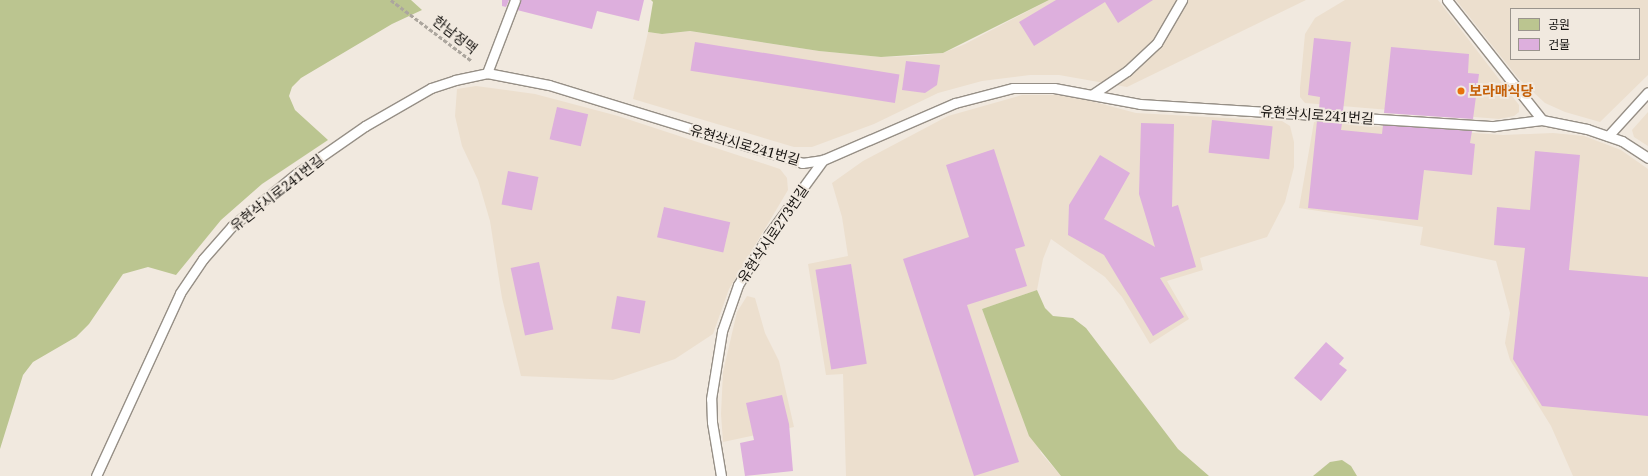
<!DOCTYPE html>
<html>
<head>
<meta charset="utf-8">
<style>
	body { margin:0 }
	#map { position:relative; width:1648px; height:476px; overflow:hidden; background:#f1e9df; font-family:"Noto Serif","Noto Sans KR",serif }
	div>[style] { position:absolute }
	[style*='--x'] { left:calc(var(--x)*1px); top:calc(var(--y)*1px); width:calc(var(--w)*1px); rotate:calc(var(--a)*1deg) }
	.built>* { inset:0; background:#ecdfce }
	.green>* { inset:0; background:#bbc590 }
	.building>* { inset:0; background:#ddafdd; transform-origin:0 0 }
	.path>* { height:2.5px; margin-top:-1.25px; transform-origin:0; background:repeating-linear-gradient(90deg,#aca69e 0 4px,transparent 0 6px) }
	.roads { filter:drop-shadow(1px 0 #968f86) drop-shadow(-1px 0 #968f86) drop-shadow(0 1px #968f86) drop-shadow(0 -1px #968f86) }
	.service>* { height:9px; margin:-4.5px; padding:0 4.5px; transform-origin:4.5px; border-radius:4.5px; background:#fff }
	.dots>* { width:11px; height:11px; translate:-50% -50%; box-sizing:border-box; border:2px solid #f1e9df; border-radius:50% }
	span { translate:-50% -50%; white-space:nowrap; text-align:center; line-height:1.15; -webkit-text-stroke:4px #f1e9df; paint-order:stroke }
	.street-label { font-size:14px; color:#181512 }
	.food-label { font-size:14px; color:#c56008; font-weight:700 }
	.left { translate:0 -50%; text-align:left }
	.legend { position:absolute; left:1510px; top:8px; width:130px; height:52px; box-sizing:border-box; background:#f1e9df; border:1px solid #9a948d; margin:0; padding:5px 7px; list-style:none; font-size:12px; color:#181512 }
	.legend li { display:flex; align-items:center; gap:8px; height:20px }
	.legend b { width:20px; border:1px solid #9a948d }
</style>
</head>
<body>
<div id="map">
	<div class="built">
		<div style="clip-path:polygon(1049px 0,1306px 0,1127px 87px,1059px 75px,1030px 75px,982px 81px,938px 93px,874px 124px,812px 147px,794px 147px,633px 99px,648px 32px,662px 34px,690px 31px,819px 51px,881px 57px,916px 56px,943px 53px,965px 44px)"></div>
		<div style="clip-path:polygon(1345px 0,1438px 0,1519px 105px,1519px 112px,1514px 116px,1499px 119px,1305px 103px,1300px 97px,1300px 88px,1305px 34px,1315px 18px)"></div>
		<div style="clip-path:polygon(evenodd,1456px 0,1648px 0,1648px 75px,1600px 122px,1565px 112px,1545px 103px,1518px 78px,1456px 0,1511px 9px,1639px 9px,1639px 59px,1511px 59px,1511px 9px)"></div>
		<div style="clip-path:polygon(476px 86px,535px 94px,618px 116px,780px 169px,787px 178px,788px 190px,729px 289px,713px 334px,675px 359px,613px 380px,521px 376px,502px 298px,490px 221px,478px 180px,462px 146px,455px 116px,457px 89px)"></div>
		<div style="clip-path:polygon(1022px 95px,1057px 95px,1083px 99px,1136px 113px,1282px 121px,1290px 126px,1294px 142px,1294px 167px,1285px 202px,1267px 237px,1200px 258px,1203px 270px,1167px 281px,1189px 319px,1150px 344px,1122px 297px,1105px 277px,1051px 239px,1043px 259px,1037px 290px,982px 309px,1041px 453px,1061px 476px,846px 476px,843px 374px,826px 375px,808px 264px,848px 256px,842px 217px,832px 183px,863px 161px,948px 116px)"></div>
		<div style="clip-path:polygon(1648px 112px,1648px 146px,1634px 137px,1632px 130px)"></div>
		<div style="clip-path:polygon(1314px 122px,1503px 135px,1553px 133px,1584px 136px,1621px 150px,1648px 169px,1648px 476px,1573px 476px,1551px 426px,1510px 360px,1505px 343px,1510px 313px,1496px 261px,1420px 245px,1423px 227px,1299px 208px)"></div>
		<div style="clip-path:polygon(747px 296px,755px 298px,765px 333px,779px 361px,794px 427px,723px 442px,721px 414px,723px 372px,737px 312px)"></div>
	</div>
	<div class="green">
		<div style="clip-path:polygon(0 0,411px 0,422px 10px,392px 24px,301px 78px,292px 87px,289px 96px,295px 110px,328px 140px,262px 184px,221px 220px,176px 275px,148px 267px,123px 274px,89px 324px,76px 337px,33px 362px,23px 375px,0 449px)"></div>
		<div style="clip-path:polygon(651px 0,1049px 0,943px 53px,881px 57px,819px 51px,690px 31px,662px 34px,648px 32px,653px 2px)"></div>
		<div style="clip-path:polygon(1037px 290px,1045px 308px,1053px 316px,1073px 318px,1086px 328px,1178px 449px,1209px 476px,1061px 476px,1029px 436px,982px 309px)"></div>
		<div style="clip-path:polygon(1342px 460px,1351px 466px,1357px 476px,1313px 476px,1330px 462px)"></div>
	</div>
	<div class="building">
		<div style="clip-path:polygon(502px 0,509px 0,506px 7px,502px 6px)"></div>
		<div style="clip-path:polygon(521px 0,644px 0,639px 21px,597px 11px,592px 29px,517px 10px)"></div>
		<div style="clip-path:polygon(1056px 0,1153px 0,1118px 23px,1105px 2px,1034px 46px,1019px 22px)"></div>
		<div style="clip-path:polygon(1314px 38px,1351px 42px,1343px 111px,1319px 109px,1320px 97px,1308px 95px)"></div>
		<div style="left:695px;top:42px;width:207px;height:29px;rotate:9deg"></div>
		<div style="clip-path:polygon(1391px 47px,1469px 54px,1468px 73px,1479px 74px,1473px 119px,1384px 113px)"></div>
		<div style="clip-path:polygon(906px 61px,940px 65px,937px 85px,925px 93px,902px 90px)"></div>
		<div style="left:557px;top:107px;width:32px;height:33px;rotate:13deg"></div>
		<div style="left:1212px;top:120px;width:61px;height:33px;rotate:6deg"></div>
		<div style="clip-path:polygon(1317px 121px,1342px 123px,1341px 130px,1382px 134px,1383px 125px,1472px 131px,1470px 143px,1475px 144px,1472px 175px,1424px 170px,1418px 220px,1308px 208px)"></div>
		<div style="clip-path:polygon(1141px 123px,1174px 124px,1172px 207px,1178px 205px,1196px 267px,1160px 278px,1184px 317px,1153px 336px,1104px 255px,1068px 235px,1069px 205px,1100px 155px,1130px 173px,1104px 219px,1155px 247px,1139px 194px)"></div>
		<div style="clip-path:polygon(994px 149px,1025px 246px,1015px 249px,1027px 286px,967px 305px,1019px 462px,974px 476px,903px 259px,969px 237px,946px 165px)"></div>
		<div style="clip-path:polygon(1535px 151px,1580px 155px,1569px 270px,1648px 277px,1648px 416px,1542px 406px,1513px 359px,1525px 248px,1494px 245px,1497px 207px,1530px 210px)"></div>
		<div style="left:508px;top:171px;width:31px;height:34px;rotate:11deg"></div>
		<div style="left:664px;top:207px;width:68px;height:31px;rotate:13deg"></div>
		<div style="left:539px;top:262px;width:69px;height:29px;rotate:78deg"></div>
		<div style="left:851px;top:264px;width:101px;height:36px;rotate:81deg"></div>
		<div style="left:617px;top:296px;width:29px;height:33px;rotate:10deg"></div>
		<div style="clip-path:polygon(1326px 342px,1344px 358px,1339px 364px,1347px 370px,1321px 401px,1294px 378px)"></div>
		<div style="clip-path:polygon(782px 395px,789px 424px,793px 471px,745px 476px,740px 443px,754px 440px,746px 403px)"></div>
	</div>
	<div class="path">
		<div style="--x:391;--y:0;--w:101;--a:37"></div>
	</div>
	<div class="roads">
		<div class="service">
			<div style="--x:1447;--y:0;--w:153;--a:51.6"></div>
			<div style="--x:1542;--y:120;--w:46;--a:11.3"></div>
			<div style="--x:1587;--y:129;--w:37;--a:19"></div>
			<div style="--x:1622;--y:141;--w:31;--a:33"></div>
			<div style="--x:487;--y:73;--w:78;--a:-69"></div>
			<div style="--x:1093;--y:94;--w:41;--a:-34.1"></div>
			<div style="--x:1127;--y:71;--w:41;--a:-43"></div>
			<div style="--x:1157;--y:43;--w:50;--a:-59.8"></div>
			<div style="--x:1608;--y:136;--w:59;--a:-47.7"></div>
			<div style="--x:96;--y:476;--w:201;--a:-65.3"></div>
			<div style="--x:180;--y:293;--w:41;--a:-55.9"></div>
			<div style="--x:203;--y:259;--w:44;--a:-48.7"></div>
			<div style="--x:232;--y:226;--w:82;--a:-39.1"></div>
			<div style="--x:296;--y:174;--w:84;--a:-34.8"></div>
			<div style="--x:365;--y:126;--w:76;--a:-29.9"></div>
			<div style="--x:431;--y:88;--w:25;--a:-18"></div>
			<div style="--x:455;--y:80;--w:33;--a:-12"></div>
			<div style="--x:487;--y:73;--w:63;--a:11"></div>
			<div style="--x:549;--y:85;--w:265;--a:17.1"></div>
			<div style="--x:802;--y:163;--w:21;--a:-8"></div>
			<div style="--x:823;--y:160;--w:144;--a:-23.4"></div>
			<div style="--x:955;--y:103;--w:60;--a:-14.5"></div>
			<div style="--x:1013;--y:88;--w:41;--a:0"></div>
			<div style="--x:1054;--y:88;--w:87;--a:10.5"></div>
			<div style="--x:1140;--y:104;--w:355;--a:3.6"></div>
			<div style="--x:1494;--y:126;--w:48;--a:-7.1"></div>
			<div style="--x:721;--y:476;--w:55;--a:-99.5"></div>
			<div style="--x:712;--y:422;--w:23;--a:-92"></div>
			<div style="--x:711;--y:399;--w:69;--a:-80.8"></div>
			<div style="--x:722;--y:331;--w:49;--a:-70.8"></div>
			<div style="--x:738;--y:285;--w:60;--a:-58.7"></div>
			<div style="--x:769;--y:234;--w:92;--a:-53.9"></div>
		</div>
	</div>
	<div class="dots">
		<div style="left:1461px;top:91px;background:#e8710a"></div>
	</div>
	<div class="street-label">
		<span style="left:455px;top:35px;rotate:38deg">한남정맥</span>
		<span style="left:1317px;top:115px;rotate:4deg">유현삭시로241번길</span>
		<span style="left:745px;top:145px;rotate:16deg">유현삭시로241번길</span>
		<span style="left:277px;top:193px;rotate:-38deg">유현삭시로241번길</span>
		<span style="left:773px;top:234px;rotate:-56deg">유현삭시로273번길</span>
	</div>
	<div class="food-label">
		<span class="left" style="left:1469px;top:91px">보라매식당</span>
	</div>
	<ul class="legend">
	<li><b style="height:11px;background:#bbc590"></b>공원</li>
	<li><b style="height:11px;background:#ddafdd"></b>건물</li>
	</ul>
</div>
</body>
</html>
